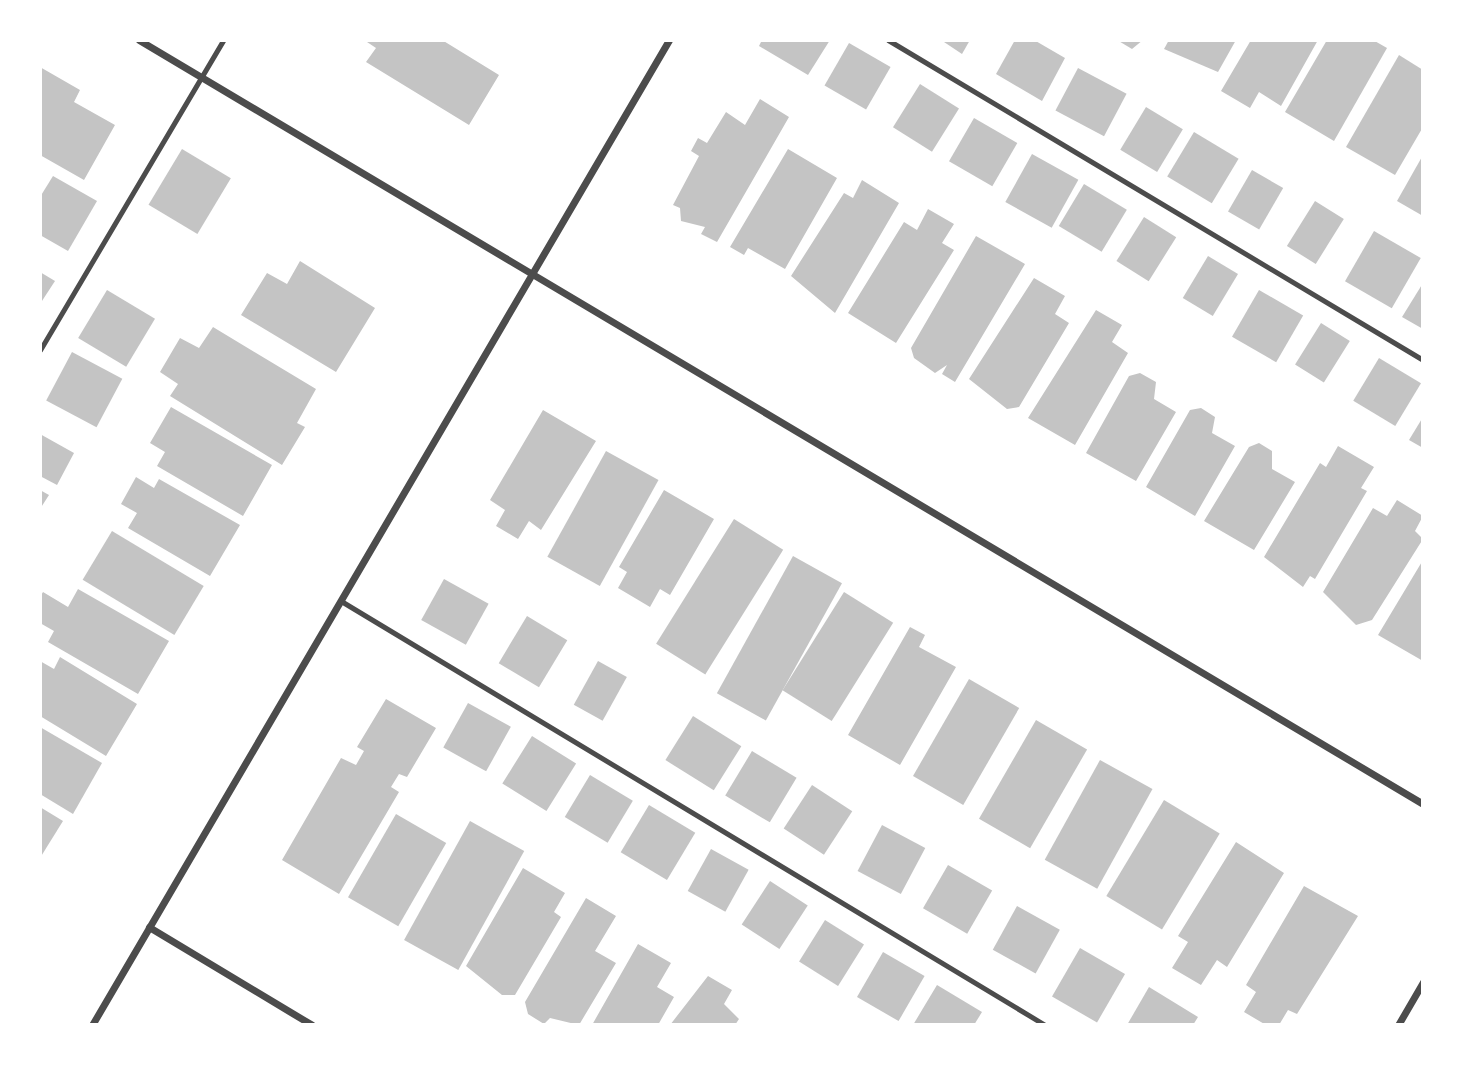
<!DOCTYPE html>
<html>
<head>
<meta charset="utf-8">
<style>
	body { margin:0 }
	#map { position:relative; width:1463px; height:1065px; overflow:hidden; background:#fff; font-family:"Public Sans",sans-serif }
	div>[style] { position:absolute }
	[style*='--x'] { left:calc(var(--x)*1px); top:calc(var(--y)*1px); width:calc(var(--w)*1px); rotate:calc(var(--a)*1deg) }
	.building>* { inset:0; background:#c4c4c4; transform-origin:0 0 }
	.service>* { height:5px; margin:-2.5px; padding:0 2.5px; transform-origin:2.5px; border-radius:2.5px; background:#4c4c4c }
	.minor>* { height:7px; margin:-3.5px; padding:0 3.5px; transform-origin:3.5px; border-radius:3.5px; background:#4c4c4c }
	span { translate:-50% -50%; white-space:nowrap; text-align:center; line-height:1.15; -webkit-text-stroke:5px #fff; paint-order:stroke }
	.frame { position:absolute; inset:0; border:42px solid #fff; pointer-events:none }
</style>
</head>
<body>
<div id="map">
	<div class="building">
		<div style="clip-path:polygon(364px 40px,442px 40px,499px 75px,469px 125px,366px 62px,376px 48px)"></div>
		<div style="clip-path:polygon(762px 40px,830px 40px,808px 75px,759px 46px)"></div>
		<div style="clip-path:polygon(941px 40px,970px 40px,962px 54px)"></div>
		<div style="clip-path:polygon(1015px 40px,1034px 40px,1065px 58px,1042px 101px,996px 74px)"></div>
		<div style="clip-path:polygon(1117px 40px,1143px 40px,1132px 49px)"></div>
		<div style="clip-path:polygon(1169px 40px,1236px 40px,1218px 72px,1164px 49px)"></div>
		<div style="clip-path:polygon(1251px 40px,1318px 40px,1281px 106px,1259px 92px,1250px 108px,1221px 91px)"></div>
		<div style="clip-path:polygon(1327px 40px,1373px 40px,1387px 48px,1334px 141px,1285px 112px)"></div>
		<div style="left:849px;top:43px;width:48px;height:49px;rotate:30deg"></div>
		<div style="clip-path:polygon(1399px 55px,1423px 70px,1423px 127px,1395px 175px,1346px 147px)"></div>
		<div style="clip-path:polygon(40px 67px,80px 90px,74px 102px,115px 125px,84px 180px,40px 155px)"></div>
		<div style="left:1078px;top:68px;width:55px;height:48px;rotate:28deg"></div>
		<div style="left:920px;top:84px;width:46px;height:51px;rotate:32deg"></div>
		<div style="clip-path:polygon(760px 99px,789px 117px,717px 242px,701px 234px,705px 227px,681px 221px,680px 208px,673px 205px,699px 156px,691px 151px,698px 138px,707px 143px,726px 112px,745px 125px)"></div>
		<div style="left:1146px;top:107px;width:43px;height:50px;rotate:31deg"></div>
		<div style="left:974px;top:118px;width:50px;height:50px;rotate:30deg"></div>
		<div style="left:1194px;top:132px;width:52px;height:52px;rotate:31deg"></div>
		<div style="left:182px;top:149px;width:57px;height:65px;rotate:31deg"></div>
		<div style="clip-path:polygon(788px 149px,837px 178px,785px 269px,748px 248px,744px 255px,730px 247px)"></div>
		<div style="left:1032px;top:154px;width:53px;height:55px;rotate:29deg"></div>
		<div style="clip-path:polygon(1423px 155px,1423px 216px,1397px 201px)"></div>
		<div style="left:1252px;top:170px;width:36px;height:48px;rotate:30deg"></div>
		<div style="clip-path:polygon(53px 176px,97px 201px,68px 251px,40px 235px,40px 197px)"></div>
		<div style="clip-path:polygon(862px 180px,899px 203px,835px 313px,791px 276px,844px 193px,853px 198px)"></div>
		<div style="left:1084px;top:184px;width:50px;height:49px;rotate:31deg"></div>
		<div style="left:1315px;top:201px;width:34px;height:53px;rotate:32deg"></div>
		<div style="clip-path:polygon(928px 209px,954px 224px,942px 243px,954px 250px,896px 343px,848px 313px,904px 222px,917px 230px)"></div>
		<div style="left:1144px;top:217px;width:38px;height:52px;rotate:32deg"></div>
		<div style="left:1374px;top:231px;width:54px;height:58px;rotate:30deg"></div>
		<div style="clip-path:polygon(976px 236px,1025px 264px,955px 382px,942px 374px,947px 365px,935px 373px,914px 358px,911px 348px)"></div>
		<div style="left:1208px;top:256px;width:35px;height:49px;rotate:31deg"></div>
		<div style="clip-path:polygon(300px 261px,375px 308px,336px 372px,241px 315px,267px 273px,287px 284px)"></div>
		<div style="clip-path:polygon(40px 272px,55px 281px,40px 304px)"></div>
		<div style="clip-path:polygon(1034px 278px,1065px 296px,1055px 314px,1069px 323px,1019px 407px,1007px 409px,969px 379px)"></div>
		<div style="clip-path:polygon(1423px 283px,1423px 329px,1402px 317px)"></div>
		<div style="left:107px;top:290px;width:56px;height:56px;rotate:31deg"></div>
		<div style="left:1259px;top:290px;width:51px;height:54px;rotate:30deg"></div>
		<div style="clip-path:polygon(1096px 310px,1122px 325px,1112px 342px,1128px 353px,1075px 445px,1028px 418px)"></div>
		<div style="left:1321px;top:323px;width:34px;height:49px;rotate:32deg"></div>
		<div style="clip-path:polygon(213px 327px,316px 389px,297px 423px,305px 427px,282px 465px,170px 396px,178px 384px,160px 372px,180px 338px,199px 348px)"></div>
		<div style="left:72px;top:352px;width:57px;height:55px;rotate:28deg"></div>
		<div style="left:1379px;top:358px;width:49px;height:50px;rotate:31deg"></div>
		<div style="clip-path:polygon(1140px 373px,1156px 382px,1154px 399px,1176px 412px,1136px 481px,1086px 453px,1129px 376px)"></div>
		<div style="clip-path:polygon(171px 407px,272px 465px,243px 516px,157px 466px,165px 452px,150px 443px)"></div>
		<div style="clip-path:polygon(1201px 408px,1215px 417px,1212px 433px,1235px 446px,1195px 516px,1146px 487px,1190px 410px)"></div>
		<div style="clip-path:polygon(543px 410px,596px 441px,541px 530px,529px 521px,518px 539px,496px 526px,505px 510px,490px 500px)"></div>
		<div style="clip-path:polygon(1423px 417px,1423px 448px,1409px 440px)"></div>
		<div style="clip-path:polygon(40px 434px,74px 453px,57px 485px,40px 476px)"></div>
		<div style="clip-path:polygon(1259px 443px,1272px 451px,1272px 469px,1295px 482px,1254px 550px,1204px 521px,1249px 447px)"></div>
		<div style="clip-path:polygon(1338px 446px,1374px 467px,1361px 488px,1367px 491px,1315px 579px,1310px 576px,1303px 587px,1264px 557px,1320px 463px,1326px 467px)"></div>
		<div style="left:606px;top:451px;width:60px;height:121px;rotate:29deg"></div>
		<div style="clip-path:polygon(136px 477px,154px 488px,159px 479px,240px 525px,210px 576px,128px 528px,137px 513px,121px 504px)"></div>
		<div style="clip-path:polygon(40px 490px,49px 495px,40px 509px)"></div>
		<div style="clip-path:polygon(664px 490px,714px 519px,670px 595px,660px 589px,650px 607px,618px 588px,627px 572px,619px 567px)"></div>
		<div style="clip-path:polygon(1397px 500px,1423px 516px,1415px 531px,1423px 539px,1372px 620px,1356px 625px,1323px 592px,1373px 508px,1387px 516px)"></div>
		<div style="left:734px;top:519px;width:58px;height:147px;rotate:32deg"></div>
		<div style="left:112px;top:531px;width:107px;height:57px;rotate:31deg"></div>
		<div style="left:793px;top:556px;width:56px;height:157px;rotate:29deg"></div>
		<div style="clip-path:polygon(1423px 560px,1423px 661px,1378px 635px)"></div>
		<div style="left:444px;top:579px;width:51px;height:47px;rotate:29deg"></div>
		<div style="clip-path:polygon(78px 589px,169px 641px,138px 694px,48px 642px,54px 631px,40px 623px,40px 597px,43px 592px,68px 607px)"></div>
		<div style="left:844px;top:592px;width:58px;height:116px;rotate:32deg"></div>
		<div style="left:527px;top:616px;width:47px;height:55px;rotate:31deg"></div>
		<div style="clip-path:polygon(910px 627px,925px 635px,919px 647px,956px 667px,900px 765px,848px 735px)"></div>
		<div style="clip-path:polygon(60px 657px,137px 704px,106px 756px,40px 716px,40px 661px,54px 669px)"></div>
		<div style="left:598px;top:661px;width:33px;height:50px;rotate:29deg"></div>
		<div style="left:969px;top:679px;width:58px;height:112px;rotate:30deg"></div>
		<div style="clip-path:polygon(386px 699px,436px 728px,407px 777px,399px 774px,391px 787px,399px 792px,339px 894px,282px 860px,341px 758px,356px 765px,364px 751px,357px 747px)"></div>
		<div style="left:468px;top:703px;width:49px;height:51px;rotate:29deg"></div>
		<div style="left:693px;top:716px;width:57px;height:52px;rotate:32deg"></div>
		<div style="left:1036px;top:720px;width:59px;height:114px;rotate:30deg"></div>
		<div style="clip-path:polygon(40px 727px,102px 763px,73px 814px,40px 794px)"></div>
		<div style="left:532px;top:736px;width:52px;height:56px;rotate:32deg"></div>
		<div style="left:752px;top:751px;width:52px;height:52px;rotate:31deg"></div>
		<div style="left:1100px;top:760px;width:60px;height:114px;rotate:29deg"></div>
		<div style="left:590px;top:775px;width:50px;height:49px;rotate:31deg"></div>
		<div style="left:812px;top:785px;width:48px;height:52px;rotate:33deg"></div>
		<div style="left:1164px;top:800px;width:65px;height:112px;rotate:31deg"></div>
		<div style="left:649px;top:805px;width:54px;height:55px;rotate:31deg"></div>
		<div style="clip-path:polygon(40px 807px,63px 821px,40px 858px)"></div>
		<div style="left:396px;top:814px;width:58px;height:96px;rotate:30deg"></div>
		<div style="left:470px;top:821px;width:62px;height:136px;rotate:29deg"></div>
		<div style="left:882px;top:825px;width:49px;height:52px;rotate:28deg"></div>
		<div style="clip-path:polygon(1236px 842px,1284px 873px,1227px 967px,1217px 960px,1201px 985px,1172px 968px,1188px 942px,1178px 936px)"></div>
		<div style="left:711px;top:849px;width:43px;height:48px;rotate:29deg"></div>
		<div style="left:948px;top:865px;width:51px;height:50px;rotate:30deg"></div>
		<div style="clip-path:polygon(523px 868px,565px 893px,554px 912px,561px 917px,515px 995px,502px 995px,466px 966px)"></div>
		<div style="left:770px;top:881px;width:45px;height:52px;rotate:33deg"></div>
		<div style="clip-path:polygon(1304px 886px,1358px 916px,1297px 1014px,1288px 1010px,1279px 1025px,1266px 1025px,1244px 1012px,1256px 992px,1246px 985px)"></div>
		<div style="clip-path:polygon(586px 898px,616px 916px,595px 951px,616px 963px,579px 1025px,550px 1018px,544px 1024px,528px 1014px,525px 1002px)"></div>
		<div style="left:1017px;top:906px;width:49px;height:50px;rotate:29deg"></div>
		<div style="left:825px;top:920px;width:46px;height:49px;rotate:32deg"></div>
		<div style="clip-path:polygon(638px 944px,671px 963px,657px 987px,674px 997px,658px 1025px,592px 1025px)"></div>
		<div style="left:1080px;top:948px;width:52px;height:56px;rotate:30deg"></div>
		<div style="left:883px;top:952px;width:48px;height:52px;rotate:30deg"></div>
		<div style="clip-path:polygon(708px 976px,732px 990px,724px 1004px,739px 1019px,735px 1025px,670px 1025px)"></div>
		<div style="clip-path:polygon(937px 985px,982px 1012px,974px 1025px,913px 1025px)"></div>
		<div style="clip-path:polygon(1149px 987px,1198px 1017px,1193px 1025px,1127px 1025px)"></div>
	</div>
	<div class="service">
		<div style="--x:888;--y:40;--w:623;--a:30.88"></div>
		<div style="--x:40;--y:350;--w:360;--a:-59.4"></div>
		<div style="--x:341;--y:601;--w:822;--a:31.06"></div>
	</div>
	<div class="minor">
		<div style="--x:139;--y:40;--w:1494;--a:30.75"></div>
		<div style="--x:149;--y:927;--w:190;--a:31"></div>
		<div style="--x:92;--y:1025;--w:1142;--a:-59.64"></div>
		<div style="--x:1398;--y:1025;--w:50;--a:-59.8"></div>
	</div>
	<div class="frame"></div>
</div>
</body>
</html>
